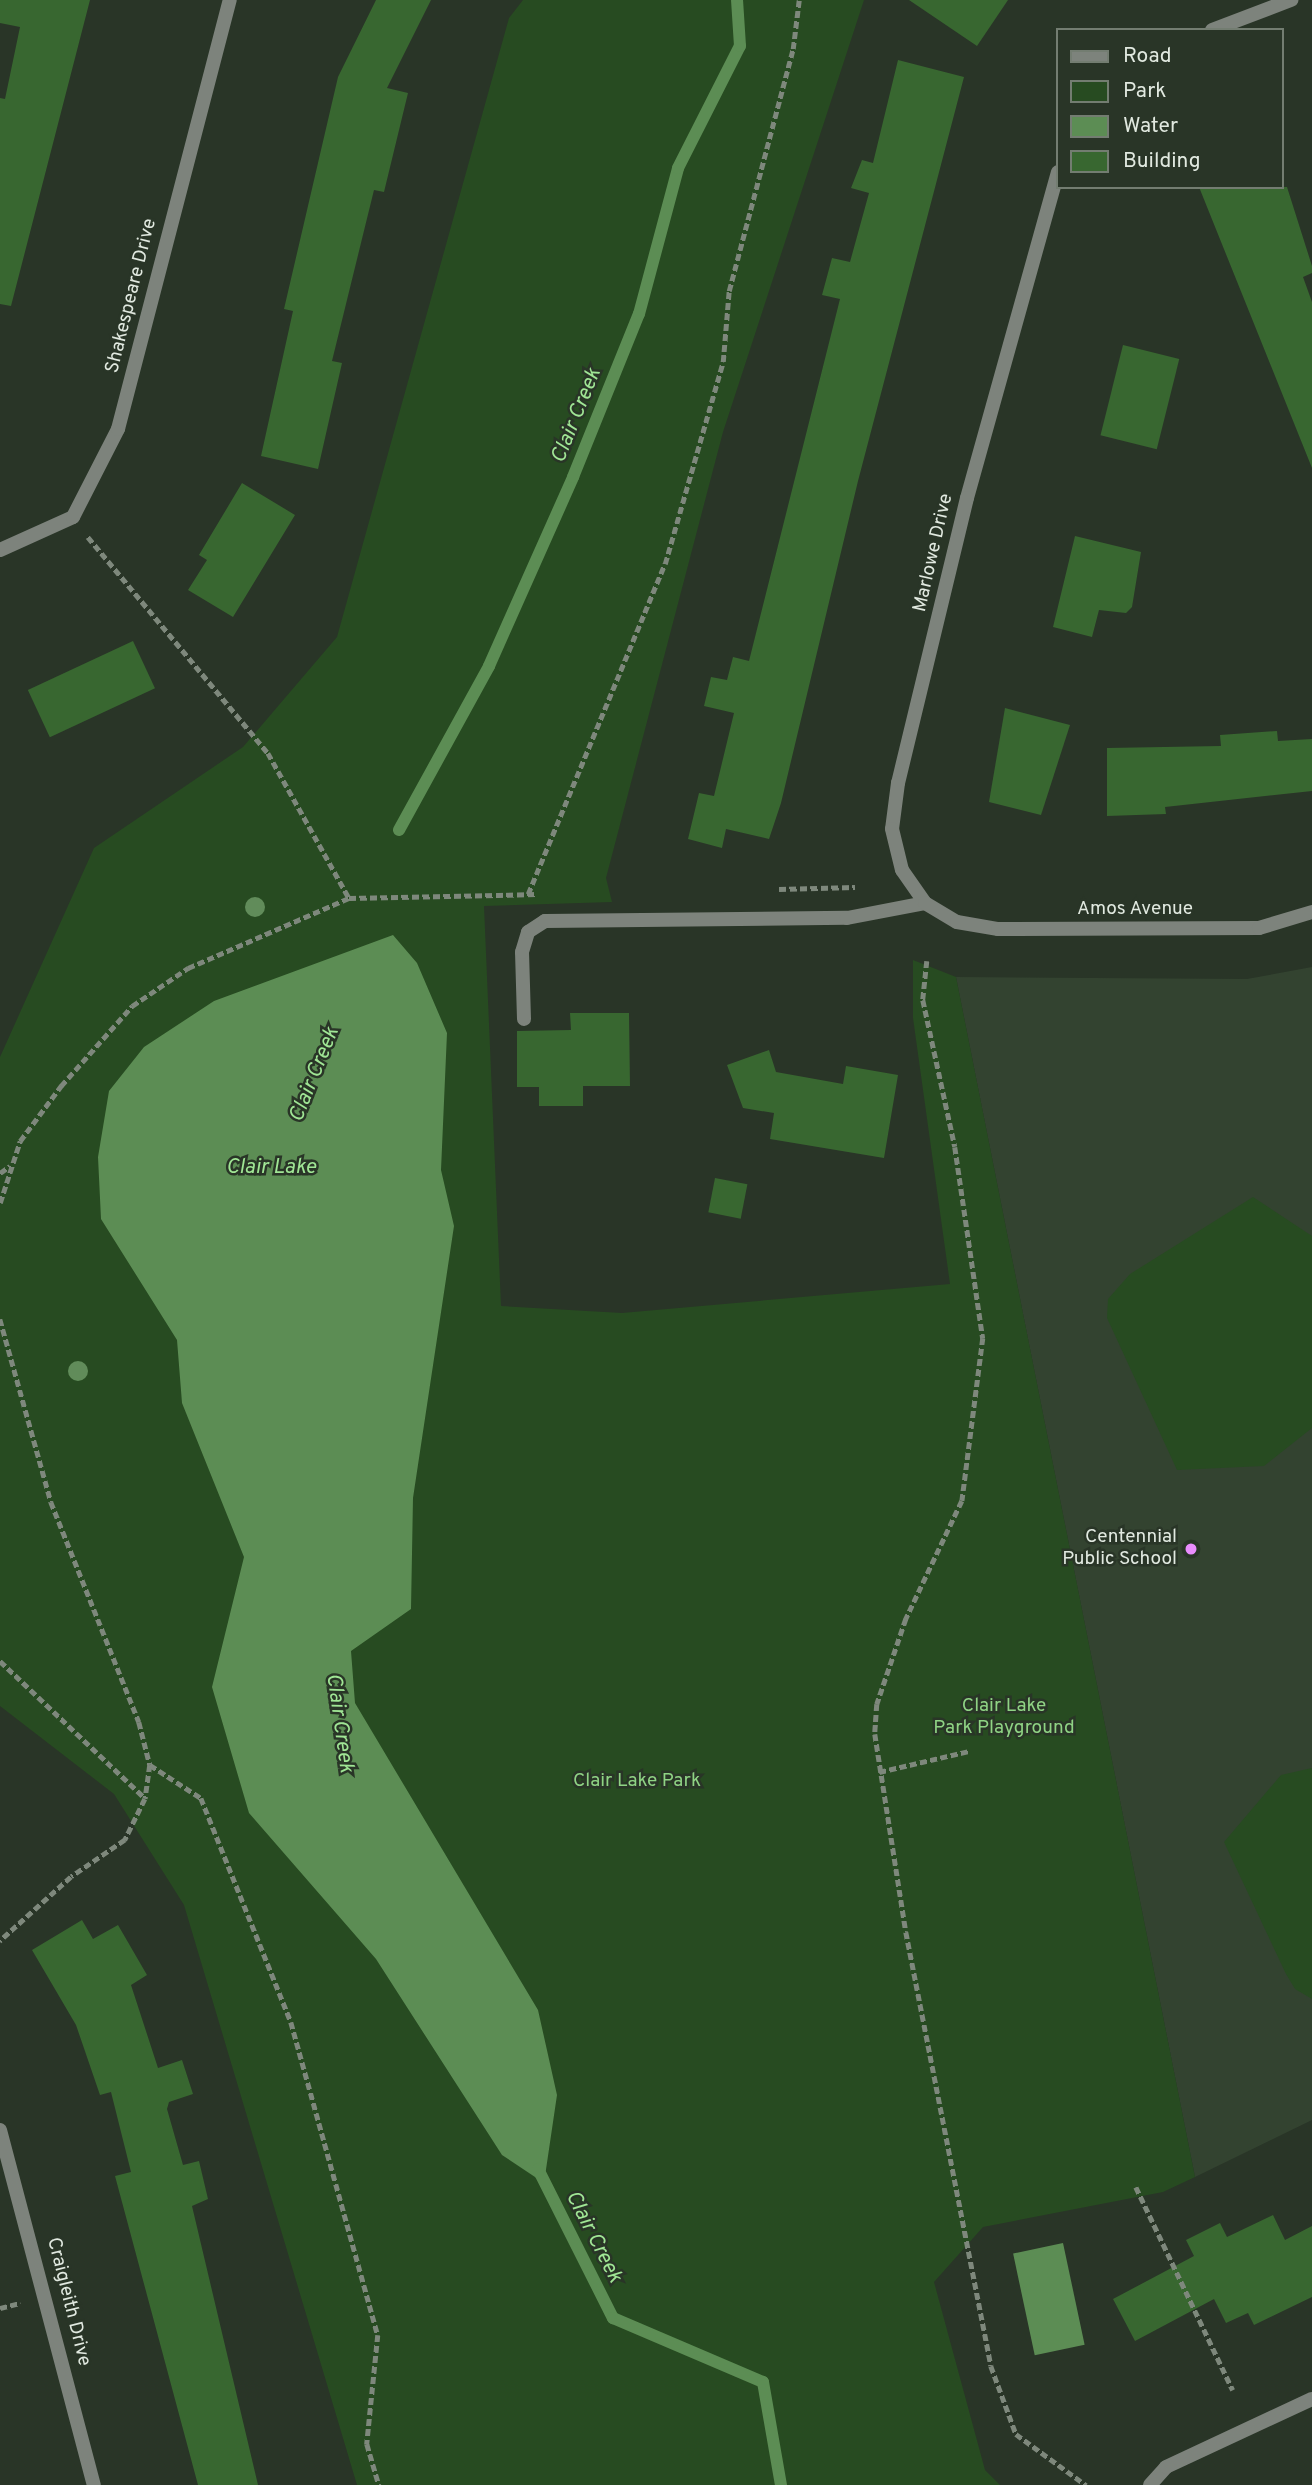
<!DOCTYPE html>
<html>
<head>
<meta charset="utf-8">
<style>
	body { margin:0 }
	#map { position:relative; width:1312px; height:2485px; overflow:hidden; background:#293527; font-family:Overpass,sans-serif }
	div>[style] { position:absolute }
	[style*='--x'] { left:calc(var(--x)*1px); top:calc(var(--y)*1px); width:calc(var(--w)*1px); rotate:calc(var(--a)*1deg) }
	.built>* { inset:0; background:#334330 }
	.green>* { inset:0; background:#274b21 }
	.water>* { inset:0; background:#5c8d54; transform-origin:0 0 }
	.stream>* { height:12px; margin:-6px; padding:0 6px; transform-origin:6px; border-radius:6px; background:#5c8d54 }
	.building>* { inset:0; background:#386730; transform-origin:0 0 }
	.path>* { height:4.5px; margin-top:-2.25px; transform-origin:0; background:repeating-linear-gradient(90deg,#7e887c 0 7px,transparent 0 10.5px) }
	.service>* { height:14px; margin:-7px; padding:0 7px; transform-origin:7px; border-radius:7px; background:#7d837c }
	.minor>* { height:14px; margin:-7px; padding:0 7px; transform-origin:7px; border-radius:7px; background:#7d837c }
	.trees>* { width:20px; height:20px; margin:-10px; border-radius:50%; background:#618c5a }
	.dots>* { width:19px; height:19px; translate:-50% -50%; box-sizing:border-box; border:4px solid #293527; border-radius:50% }
	span { translate:-50% -50%; white-space:nowrap; text-align:center; line-height:1.15; -webkit-text-stroke:5px #293527; paint-order:stroke }
	.street-label { font-size:19px; color:#e1e9e0 }
	.poi-label { font-size:19px; color:#e1e9e0 }
	.right { translate:-100% -50%; text-align:right }
	.park-label { font-size:19px; color:#8fd384 }
	.water-label { font-size:21px; color:#a0e695; font-style:italic }
	.legend { position:absolute; left:1056px; top:28px; width:228px; height:161px; box-sizing:border-box; background:#293527; border:2px solid #737d71; margin:0; padding:9px 12px; list-style:none; font-size:21px; color:#e1e9e0 }
	.legend li { display:flex; align-items:center; gap:14px; height:35px }
	.legend b { width:35px; border:2px solid #737d71 }
</style>
</head>
<body>
<div id="map">
	<div class="built">
		<div style="clip-path:polygon(1312px 967px,1312px 2120px,1195px 2177px,956px 977px,1247px 979px)"></div>
	</div>
	<div class="green">
		<div style="clip-path:polygon(523px 0,864px 0,723px 432px,606px 878px,612px 902px,484px 906px,501px 1306px,622px 1313px,950px 1284px,913px 1018px,913px 960px,956px 977px,1195px 2177px,1163px 2192px,983px 2227px,934px 2282px,985px 2470px,1000px 2485px,357px 2485px,184px 1905px,114px 1794px,0 1706px,0 1057px,94px 848px,243px 747px,337px 637px,509px 18px)"></div>
		<div style="clip-path:polygon(1253px 1197px,1312px 1236px,1312px 1428px,1264px 1466px,1177px 1470px,1107px 1318px,1108px 1299px,1130px 1274px)"></div>
		<div style="clip-path:polygon(1312px 1768px,1312px 1999px,1295px 1989px,1286px 1974px,1224px 1842px,1281px 1775px)"></div>
	</div>
	<div class="water">
		<div style="clip-path:polygon(393px 935px,417px 963px,447px 1033px,441px 1170px,454px 1226px,413px 1498px,411px 1609px,351px 1651px,355px 1703px,538px 2010px,557px 2095px,544px 2183px,502px 2155px,376px 1959px,249px 1813px,212px 1687px,244px 1557px,182px 1403px,177px 1340px,101px 1219px,98px 1157px,109px 1091px,144px 1047px,214px 1001px)"></div>
		<div style="left:1063px;top:2243px;width:104px;height:51px;rotate:78deg"></div>
	</div>
	<div class="stream">
		<div style="--x:399;--y:830;--w:187;--a:-61.2"></div>
		<div style="--x:489;--y:666;--w:207;--a:-66"></div>
		<div style="--x:573;--y:477;--w:176;--a:-68"></div>
		<div style="--x:639;--y:314;--w:151;--a:-75"></div>
		<div style="--x:678;--y:168;--w:137;--a:-63.1"></div>
		<div style="--x:740;--y:46;--w:46;--a:-93.7"></div>
		<div style="--x:538;--y:2169;--w:167;--a:63.3"></div>
		<div style="--x:613;--y:2318;--w:163;--a:23.1"></div>
		<div style="--x:763;--y:2382;--w:105;--a:80.1"></div>
	</div>
	<div class="building">
		<div style="clip-path:polygon(0 0,90px 0,11px 306px,0 304px,0 98px,5px 99px,20px 27px,0 23px)"></div>
		<div style="clip-path:polygon(376px 0,431px 0,387px 88px,408px 93px,384px 192px,374px 190px,332px 361px,342px 363px,318px 469px,261px 456px,293px 311px,284px 309px,338px 77px)"></div>
		<div style="clip-path:polygon(909px 0,1008px 0,977px 46px)"></div>
		<div style="clip-path:polygon(898px 60px,964px 77px,858px 481px,781px 803px,769px 839px,726px 829px,722px 848px,688px 839px,699px 793px,714px 796px,734px 713px,704px 706px,711px 677px,727px 680px,733px 657px,749px 661px,840px 299px,822px 295px,832px 258px,850px 262px,869px 193px,851px 188px,862px 160px,873px 163px)"></div>
		<div style="clip-path:polygon(1199px 187px,1287px 187px,1312px 266px,1312px 273px,1303px 277px,1312px 302px,1312px 468px)"></div>
		<div style="left:1123px;top:345px;width:58px;height:93px;rotate:14deg"></div>
		<div style="clip-path:polygon(242px 483px,295px 515px,233px 617px,188px 590px,207px 560px,199px 555px)"></div>
		<div style="clip-path:polygon(1075px 536px,1141px 552px,1132px 607px,1126px 613px,1099px 610px,1092px 637px,1053px 627px)"></div>
		<div style="left:133px;top:641px;width:52px;height:116px;rotate:65deg"></div>
		<div style="clip-path:polygon(1005px 708px,1070px 725px,1041px 815px,989px 802px)"></div>
		<div style="clip-path:polygon(1277px 731px,1278px 741px,1312px 739px,1312px 791px,1165px 807px,1166px 814px,1107px 816px,1107px 748px,1221px 746px,1220px 735px)"></div>
		<div style="clip-path:polygon(570px 1013px,629px 1013px,630px 1086px,583px 1086px,583px 1106px,539px 1106px,539px 1087px,517px 1087px,517px 1031px,571px 1030px)"></div>
		<div style="clip-path:polygon(769px 1050px,776px 1072px,843px 1084px,846px 1066px,898px 1075px,884px 1158px,770px 1139px,774px 1113px,743px 1108px,727px 1065px)"></div>
		<div style="left:715px;top:1178px;width:33px;height:35px;rotate:11deg"></div>
		<div style="clip-path:polygon(82px 1920px,93px 1939px,118px 1925px,147px 1975px,131px 1985px,158px 2068px,182px 2060px,193px 2094px,169px 2102px,167px 2109px,183px 2165px,199px 2161px,208px 2199px,192px 2206px,258px 2485px,198px 2485px,115px 2176px,131px 2172px,111px 2092px,100px 2095px,76px 2025px,32px 1950px)"></div>
		<div style="clip-path:polygon(1273px 2215px,1285px 2240px,1312px 2226px,1312px 2297px,1254px 2325px,1248px 2313px,1226px 2323px,1214px 2299px,1135px 2341px,1113px 2299px,1194px 2256px,1186px 2240px,1220px 2223px,1227px 2237px)"></div>
	</div>
	<div class="path">
		<div style="--x:88;--y:537;--w:281;--a:50.2"></div>
		<div style="--x:268;--y:753;--w:166;--a:60.8"></div>
		<div style="--x:779;--y:889;--w:76;--a:-1.5"></div>
		<div style="--x:528;--y:894;--w:357;--a:-67.5"></div>
		<div style="--x:665;--y:564;--w:210;--a:-74"></div>
		<div style="--x:723;--y:362;--w:71;--a:-85.2"></div>
		<div style="--x:729;--y:291;--w:250;--a:-75.2"></div>
		<div style="--x:793;--y:49;--w:49;--a:-83"></div>
		<div style="--x:927;--y:961;--w:39;--a:96"></div>
		<div style="--x:923;--y:1000;--w:150;--a:77.7"></div>
		<div style="--x:955;--y:1147;--w:193;--a:81.7"></div>
		<div style="--x:983;--y:1338;--w:164;--a:97.3"></div>
		<div style="--x:962;--y:1501;--w:131;--a:115.4"></div>
		<div style="--x:906;--y:1619;--w:90;--a:108.8"></div>
		<div style="--x:877;--y:1704;--w:30;--a:94"></div>
		<div style="--x:875;--y:1734;--w:200;--a:81.1"></div>
		<div style="--x:906;--y:1932;--w:442;--a:78.9"></div>
		<div style="--x:991;--y:2366;--w:72;--a:69.8"></div>
		<div style="--x:1016;--y:2434;--w:87;--a:36.1"></div>
		<div style="--x:0;--y:1173;--w:12;--a:-35"></div>
		<div style="--x:0;--y:1203;--w:65;--a:-72.1"></div>
		<div style="--x:20;--y:1141;--w:69;--a:-53.3"></div>
		<div style="--x:61;--y:1086;--w:107;--a:-48.4"></div>
		<div style="--x:132;--y:1006;--w:68;--a:-34.2"></div>
		<div style="--x:188;--y:968;--w:176;--a:-23.5"></div>
		<div style="--x:349;--y:898;--w:187;--a:-1.2"></div>
		<div style="--x:0;--y:1319;--w:190;--a:74.4"></div>
		<div style="--x:51;--y:1502;--w:237;--a:68.2"></div>
		<div style="--x:139;--y:1722;--w:44;--a:75.7"></div>
		<div style="--x:150;--y:1765;--w:34;--a:98"></div>
		<div style="--x:145;--y:1799;--w:46;--a:116"></div>
		<div style="--x:125;--y:1840;--w:65;--a:145.6"></div>
		<div style="--x:71;--y:1877;--w:96;--a:138"></div>
		<div style="--x:0;--y:1661;--w:199;--a:43.4"></div>
		<div style="--x:150;--y:1765;--w:61;--a:32.9"></div>
		<div style="--x:201;--y:1798;--w:241;--a:68.1"></div>
		<div style="--x:291;--y:2022;--w:325;--a:74.5"></div>
		<div style="--x:378;--y:2335;--w:110;--a:95.8"></div>
		<div style="--x:367;--y:2444;--w:43;--a:73.7"></div>
		<div style="--x:879;--y:1772;--w:92;--a:-13.1"></div>
		<div style="--x:1136;--y:2187;--w:225;--a:64.5"></div>
		<div style="--x:0;--y:2308;--w:21;--a:-14"></div>
	</div>
	<div class="service">
		<div style="--x:524;--y:1019;--w:67;--a:-91.7"></div>
		<div style="--x:522;--y:952;--w:21;--a:-73"></div>
		<div style="--x:528;--y:932;--w:20;--a:-33"></div>
		<div style="--x:545;--y:921;--w:302;--a:-0.6"></div>
		<div style="--x:847;--y:918;--w:79;--a:-10.9"></div>
	</div>
	<div class="minor">
		<div style="--x:1212;--y:30;--w:85;--a:-20.8"></div>
		<div style="--x:1058;--y:172;--w:338;--a:105.6"></div>
		<div style="--x:967;--y:498;--w:293;--a:103.6"></div>
		<div style="--x:898;--y:783;--w:46;--a:97.4"></div>
		<div style="--x:892;--y:829;--w:42;--a:76.3"></div>
		<div style="--x:902;--y:870;--w:40;--a:55.1"></div>
		<div style="--x:925;--y:903;--w:37;--a:31"></div>
		<div style="--x:957;--y:922;--w:42;--a:9.7"></div>
		<div style="--x:998;--y:929;--w:261;--a:-0.2"></div>
		<div style="--x:1259;--y:928;--w:55;--a:-16.8"></div>
		<div style="--x:0;--y:550;--w:80;--a:-24.3"></div>
		<div style="--x:73;--y:517;--w:99;--a:-62.9"></div>
		<div style="--x:118;--y:429;--w:443;--a:-75.4"></div>
		<div style="--x:0;--y:2130;--w:367;--a:75.2"></div>
		<div style="--x:1150;--y:2485;--w:24;--a:-48"></div>
		<div style="--x:1166;--y:2467;--w:161;--a:-25"></div>
	</div>
	<div class="trees">
		<div style="left:255px;top:907px"></div>
		<div style="left:78px;top:1371px"></div>
	</div>
	<div class="dots">
		<div style="left:1191px;top:1549px;background:#ea8dfd"></div>
	</div>
	<div class="street-label">
		<span style="left:132px;top:296px;rotate:-76deg">Shakespeare Drive</span>
		<span style="left:934px;top:553px;rotate:-77deg">Marlowe Drive</span>
		<span style="left:1135px;top:910px">Amos Avenue</span>
		<span style="left:68px;top:2302px;rotate:76deg">Craigleith Drive</span>
	</div>
	<div class="poi-label">
		<span class="right" style="left:1177px;top:1549px">Centennial<br>Public School</span>
	</div>
	<div class="park-label">
		<span style="left:1004px;top:1718px">Clair Lake<br>Park Playground</span>
		<span style="left:637px;top:1782px">Clair Lake Park</span>
	</div>
	<div class="water-label">
		<span style="left:577px;top:416px;rotate:-68deg">Clair Creek</span>
		<span style="left:315px;top:1075px;rotate:-68deg">Clair Creek</span>
		<span style="left:271px;top:1168px">Clair Lake</span>
		<span style="left:339px;top:1723px;rotate:82deg">Clair Creek</span>
		<span style="left:593px;top:2237px;rotate:63deg">Clair Creek</span>
	</div>
	<ul class="legend">
	<li><b style="height:9px;background:#7d837c"></b>Road</li>
	<li><b style="height:19px;background:#274b21"></b>Park</li>
	<li><b style="height:19px;background:#5c8d54"></b>Water</li>
	<li><b style="height:19px;background:#386730"></b>Building</li>
	</ul>
</div>
</body>
</html>
